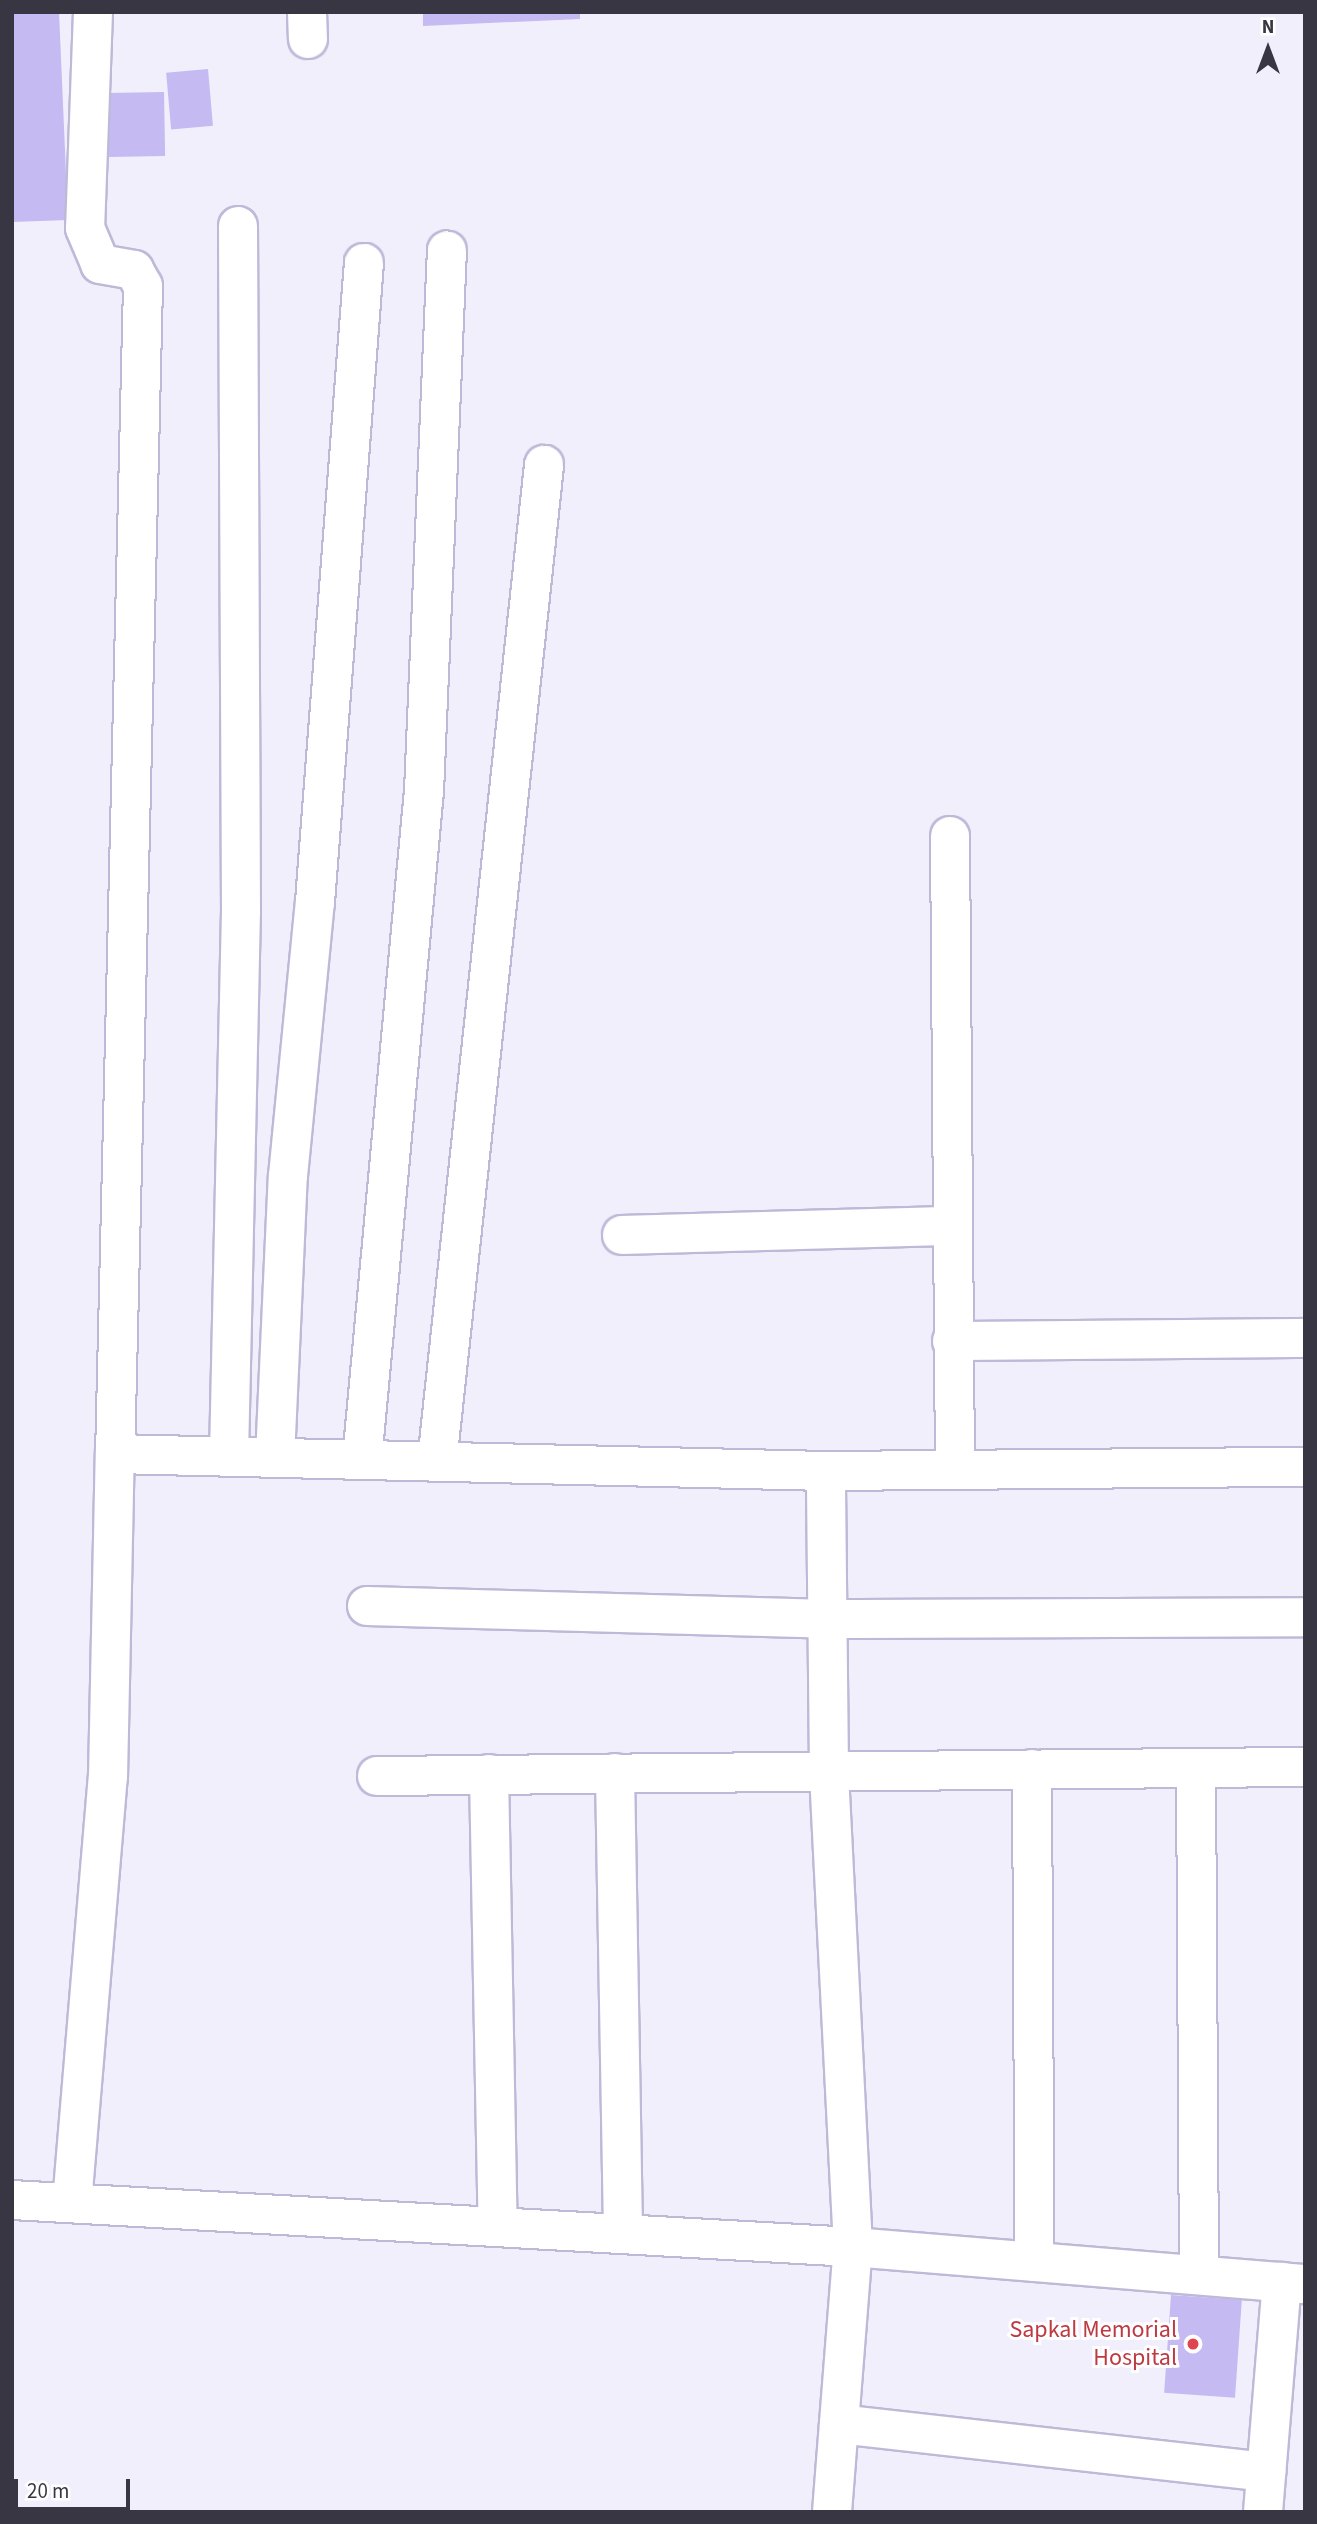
<!DOCTYPE html>
<html>
<head>
<meta charset="utf-8">
<style>
	body { margin:0 }
	#map { position:relative; width:1317px; height:2524px; overflow:hidden; background:#f1effc; font-family:"Source Sans 3",sans-serif }
	div>[style] { position:absolute }
	[style*='--x'] { left:calc(var(--x)*1px); top:calc(var(--y)*1px); width:calc(var(--w)*1px); rotate:calc(var(--a)*1deg) }
	.building>* { inset:0; background:#c5baf1; transform-origin:0 0 }
	.roads { filter:drop-shadow(2px 0 #bfb9d8) drop-shadow(-2px 0 #bfb9d8) drop-shadow(0 2px #bfb9d8) drop-shadow(0 -2px #bfb9d8) }
	.minor>* { height:38px; margin:-19px; padding:0 19px; transform-origin:19px; border-radius:19px; background:#fff }
	.dots>* { width:19px; height:19px; translate:-50% -50%; box-sizing:border-box; border:4px solid #fefefe; border-radius:50% }
	span { translate:-50% -50%; white-space:nowrap; text-align:center; line-height:1.15; -webkit-text-stroke:6px #fefefe; paint-order:stroke }
	.health-label { font-size:24px; color:#be3a42 }
	.right { translate:-100% -50%; text-align:right }
	.frame { position:absolute; inset:0; border:14px solid #393643; pointer-events:none }
	.north { position:absolute; left:1233px; top:14px; width:70px; height:70px; -webkit-text-stroke:5px #fefefe; paint-order:stroke; rotate:0deg; font-size:19px; font-weight:700; line-height:28px; text-align:center; color:#393643 }
	.north::after { content:''; display:block; margin:auto; width:24px; height:32px; background:#393643; clip-path:polygon(50% 0,100% 100%,50% 72%,0 100%) }
	.scale { position:absolute; left:14px; top:2479px; width:116px; height:32px; box-sizing:border-box; border:4px solid #393643; border-top:0; padding-left:9px; font-size:21px; line-height:24px; white-space:nowrap; color:#393643; -webkit-text-stroke:5px #fefefe; paint-order:stroke }
</style>
</head>
<body>
<div id="map">
	<div class="building">
		<div style="clip-path:polygon(59px 12px,68px 220px,12px 222px,12px 14px)"></div>
		<div style="clip-path:polygon(423px 12px,580px 12px,580px 19px,423px 26px)"></div>
		<div style="left:208px;top:69px;width:57px;height:42px;rotate:85deg"></div>
		<div style="left:164px;top:92px;width:64px;height:58px;rotate:89deg"></div>
		<div style="left:1171px;top:2295px;width:71px;height:98px;rotate:4deg"></div>
	</div>
	<div class="roads">
		<div class="minor">
			<div style="--x:93;--y:12;--w:216;--a:92.1"></div>
			<div style="--x:85;--y:228;--w:39;--a:67"></div>
			<div style="--x:100;--y:264;--w:35;--a:10"></div>
			<div style="--x:134;--y:270;--w:18;--a:61"></div>
			<div style="--x:143;--y:286;--w:1168;--a:91.37"></div>
			<div style="--x:307;--y:12;--w:27;--a:88"></div>
			<div style="--x:950;--y:836;--w:633;--a:89.55"></div>
			<div style="--x:622;--y:1235;--w:331;--a:-1.6"></div>
			<div style="--x:952;--y:1341;--w:353;--a:-0.5"></div>
			<div style="--x:229;--y:1456;--w:544;--a:-88.74"></div>
			<div style="--x:241;--y:912;--w:686;--a:-90.25"></div>
			<div style="--x:275;--y:1458;--w:282;--a:-87.4"></div>
			<div style="--x:288;--y:1176;--w:275;--a:-84.4"></div>
			<div style="--x:315;--y:902;--w:641;--a:-85.62"></div>
			<div style="--x:362;--y:1460;--w:672;--a:-84.71"></div>
			<div style="--x:424;--y:791;--w:541;--a:-87.57"></div>
			<div style="--x:437;--y:1462;--w:1003;--a:-83.87"></div>
			<div style="--x:367;--y:1606;--w:461;--a:1.6"></div>
			<div style="--x:828;--y:1619;--w:477;--a:-0.2"></div>
			<div style="--x:1196;--y:1768;--w:507;--a:89.66"></div>
			<div style="--x:1032;--y:1769;--w:493;--a:89.7"></div>
			<div style="--x:615;--y:1773;--w:461;--a:89"></div>
			<div style="--x:489;--y:1774;--w:453;--a:88.9"></div>
			<div style="--x:377;--y:1776;--w:928;--a:-0.56"></div>
			<div style="--x:12;--y:2200;--w:842;--a:3.2"></div>
			<div style="--x:853;--y:2247;--w:454;--a:4.7"></div>
			<div style="--x:72;--y:2203;--w:428;--a:-85.2"></div>
			<div style="--x:108;--y:1777;--w:323;--a:-88.8"></div>
			<div style="--x:115;--y:1454;--w:711;--a:1.37"></div>
			<div style="--x:839;--y:2424;--w:430;--a:6.4"></div>
			<div style="--x:832;--y:2512;--w:266;--a:-85.5"></div>
			<div style="--x:853;--y:2247;--w:477;--a:-92.9"></div>
			<div style="--x:829;--y:1771;--w:300;--a:-90.6"></div>
			<div style="--x:826;--y:1471;--w:479;--a:-0.5"></div>
			<div style="--x:1263;--y:2512;--w:231;--a:-85.3"></div>
		</div>
	</div>
	<div class="dots">
		<div style="left:1193px;top:2344px;background:#e0444e"></div>
	</div>
	<div class="health-label">
		<span class="right" style="left:1177px;top:2344px">Sapkal Memorial<br>Hospital</span>
	</div>
	<div class="frame"></div>
	<div class="north">N</div>
	<div class="scale">20 m</div>
</div>
</body>
</html>
